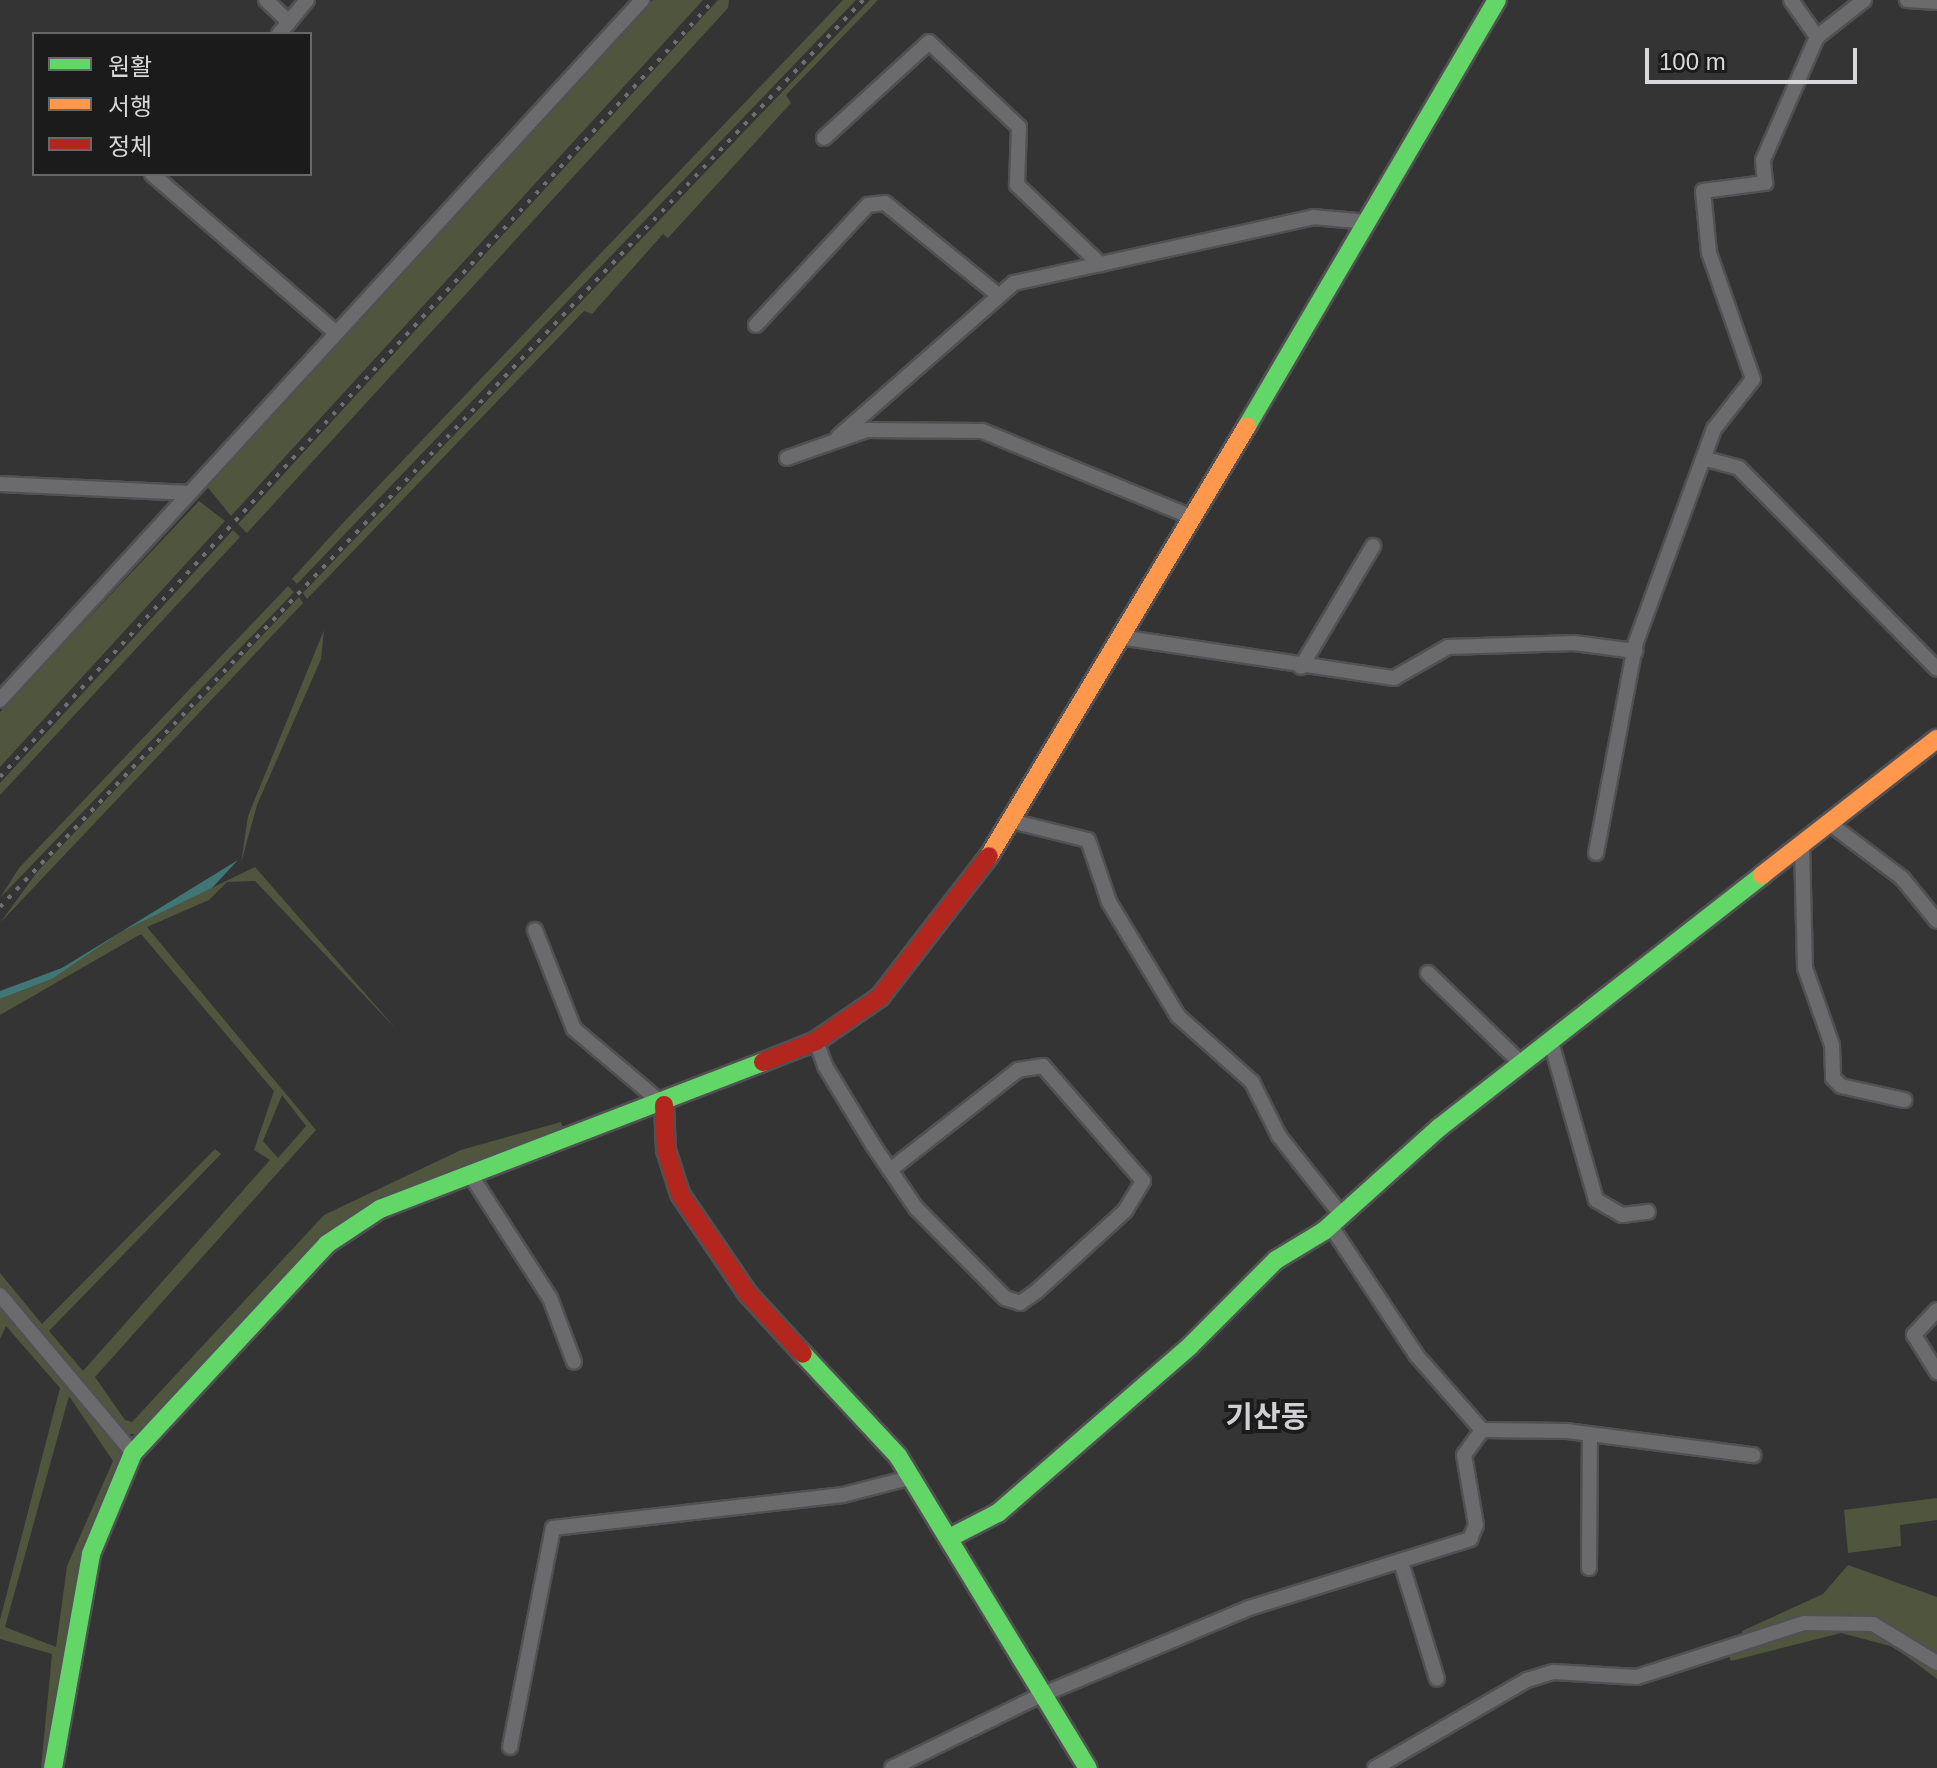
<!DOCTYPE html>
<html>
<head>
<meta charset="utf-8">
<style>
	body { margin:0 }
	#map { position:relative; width:1937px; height:1768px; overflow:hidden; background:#343434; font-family:Arial,"Noto Sans KR",sans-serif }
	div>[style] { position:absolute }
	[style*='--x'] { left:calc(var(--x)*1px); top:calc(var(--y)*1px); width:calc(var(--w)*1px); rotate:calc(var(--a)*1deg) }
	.green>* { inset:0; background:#50553e }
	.water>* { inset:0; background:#417676 }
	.roads { filter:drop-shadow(2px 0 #515052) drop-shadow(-2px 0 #515052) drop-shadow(0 2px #515052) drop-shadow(0 -2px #515052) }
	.street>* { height:14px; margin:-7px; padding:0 7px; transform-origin:7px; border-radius:7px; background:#6b6a6c }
	.fast>* { height:18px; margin:-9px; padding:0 9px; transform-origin:9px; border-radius:9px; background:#63d668 }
	.slow>* { height:18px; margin:-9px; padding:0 9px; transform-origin:9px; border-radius:9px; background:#ff974d }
	.jam>* { height:18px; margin:-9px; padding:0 9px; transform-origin:9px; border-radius:9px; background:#b3261e }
	.rail>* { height:4px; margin-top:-2px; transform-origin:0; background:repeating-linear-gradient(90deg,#707070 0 4px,transparent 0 12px) }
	span { translate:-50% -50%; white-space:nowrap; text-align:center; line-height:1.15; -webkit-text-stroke:8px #1b1b1c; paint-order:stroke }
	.quarter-label { font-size:30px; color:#d0cfd3; font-weight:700 }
	.legend { position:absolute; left:32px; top:32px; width:280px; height:144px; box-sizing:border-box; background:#1b1b1c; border:2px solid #676668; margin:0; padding:10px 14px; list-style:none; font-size:24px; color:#d8d7d9 }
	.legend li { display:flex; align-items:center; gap:16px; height:40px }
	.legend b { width:40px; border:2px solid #676668 }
	.scale { position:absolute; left:1645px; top:48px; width:212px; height:36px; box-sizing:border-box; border:4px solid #d8d7d9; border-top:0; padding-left:10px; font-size:24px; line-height:28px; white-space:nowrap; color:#d8d7d9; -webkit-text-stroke:6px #1b1b1c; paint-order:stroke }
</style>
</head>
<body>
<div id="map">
	<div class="green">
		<div style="clip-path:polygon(653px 0,703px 0,231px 516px,205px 484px)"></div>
		<div style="clip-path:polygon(718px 0,729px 0,728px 8px,247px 533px,238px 524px)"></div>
		<div style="clip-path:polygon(843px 0,856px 0,297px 584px,292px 579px,340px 526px)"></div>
		<div style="clip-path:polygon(870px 0,878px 0,786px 95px,791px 103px,668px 238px,663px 234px,592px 314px,584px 311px,307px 599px,303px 593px)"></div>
		<div style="clip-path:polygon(199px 501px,225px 521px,0 767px,0 712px)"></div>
		<div style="clip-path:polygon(233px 530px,240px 537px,0 795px,0 783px)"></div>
		<div style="clip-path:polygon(288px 586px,294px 592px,0 898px,19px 868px)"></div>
		<div style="clip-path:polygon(299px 597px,303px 603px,0 923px,37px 872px)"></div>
		<div style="clip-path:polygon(324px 630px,321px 659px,257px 805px,241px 863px,248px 816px)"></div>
		<div style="clip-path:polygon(evenodd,255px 867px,397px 1030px,255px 881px,227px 882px,209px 900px,147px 927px,316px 1130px,95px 1377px,125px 1420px,132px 1422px,324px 1215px,461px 1150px,561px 1122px,564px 1130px,336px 1225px,141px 1434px,126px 1434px,0 1289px,0 1273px,42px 1324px,215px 1149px,221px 1154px,49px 1331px,83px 1371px,270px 1160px,254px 1150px,274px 1091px,141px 934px,0 1015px,0 999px,52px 979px,121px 932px,255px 867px,282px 1095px,306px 1126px,278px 1158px,263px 1141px,282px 1095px)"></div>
		<div style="clip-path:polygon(evenodd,0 1301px,124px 1458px,90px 1547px,48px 1768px,41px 1768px,52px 1654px,0 1639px,0 1620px,60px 1388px,6px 1326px,0 1339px,0 1301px,69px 1396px,113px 1461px,67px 1566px,56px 1647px,5px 1627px,69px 1396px)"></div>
		<div style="clip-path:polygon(1937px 1498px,1937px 1520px,1900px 1525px,1901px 1546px,1848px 1553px,1844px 1510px)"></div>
		<div style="clip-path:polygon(1848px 1565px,1937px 1597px,1937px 1657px,1895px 1627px,1849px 1614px,1800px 1619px,1743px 1638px,1742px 1631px,1823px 1594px)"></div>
		<div style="clip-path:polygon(1809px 1627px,1873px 1628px,1937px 1668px,1937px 1679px,1894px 1647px,1841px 1633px,1731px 1661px,1727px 1651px)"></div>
	</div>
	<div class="water">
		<div style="clip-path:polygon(238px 860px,212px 888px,121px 932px,52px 979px,0 999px,0 991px,62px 968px)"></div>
	</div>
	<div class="roads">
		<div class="street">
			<div style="--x:266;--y:0;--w:32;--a:44"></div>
			<div style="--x:1791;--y:0;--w:45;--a:54.9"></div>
			<div style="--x:1907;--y:0;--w:30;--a:4"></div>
			<div style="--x:279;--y:34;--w:44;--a:-50.5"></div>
			<div style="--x:824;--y:138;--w:142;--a:-42.4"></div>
			<div style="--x:929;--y:42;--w:124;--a:43.4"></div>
			<div style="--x:1019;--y:127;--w:58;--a:92"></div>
			<div style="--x:1017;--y:185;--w:115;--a:43.6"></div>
			<div style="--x:152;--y:174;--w:243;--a:40.8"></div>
			<div style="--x:756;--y:325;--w:164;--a:-47"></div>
			<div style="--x:868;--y:205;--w:17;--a:-7"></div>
			<div style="--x:885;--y:203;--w:144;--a:39.1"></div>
			<div style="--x:838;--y:437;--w:234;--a:-41.2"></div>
			<div style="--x:1014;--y:283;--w:306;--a:-12.4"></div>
			<div style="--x:1313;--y:217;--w:55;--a:5.2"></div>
			<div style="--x:787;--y:458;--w:85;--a:-19.3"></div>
			<div style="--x:867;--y:430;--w:115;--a:0.5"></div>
			<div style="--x:982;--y:431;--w:229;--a:22.3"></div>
			<div style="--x:1706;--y:459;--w:34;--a:15"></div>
			<div style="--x:1739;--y:468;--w:282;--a:45.4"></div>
			<div style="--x:0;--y:484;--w:190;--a:2.7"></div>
			<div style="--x:1126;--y:638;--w:271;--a:8.5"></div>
			<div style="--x:1394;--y:678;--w:62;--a:-29.9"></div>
			<div style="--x:1448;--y:647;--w:126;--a:-1.8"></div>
			<div style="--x:1574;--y:643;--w:62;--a:7.5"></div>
			<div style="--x:1301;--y:667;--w:141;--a:-59.2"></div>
			<div style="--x:0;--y:700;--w:950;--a:-47.47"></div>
			<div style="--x:1015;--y:822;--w:75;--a:13.9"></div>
			<div style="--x:1088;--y:840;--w:65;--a:71.3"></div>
			<div style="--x:1109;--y:902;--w:133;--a:58.8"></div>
			<div style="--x:1178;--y:1016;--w:99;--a:41.7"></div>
			<div style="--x:1252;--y:1082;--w:60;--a:63.4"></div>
			<div style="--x:1279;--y:1136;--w:97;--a:51.7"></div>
			<div style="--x:1829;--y:823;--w:91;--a:37"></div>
			<div style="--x:1902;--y:878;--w:55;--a:50.9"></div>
			<div style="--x:1802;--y:845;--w:123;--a:88.6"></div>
			<div style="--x:1805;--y:968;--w:82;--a:70.7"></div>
			<div style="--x:1832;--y:1045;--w:33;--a:88"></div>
			<div style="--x:1833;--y:1078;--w:11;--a:45"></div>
			<div style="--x:1841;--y:1086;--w:65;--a:12.5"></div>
			<div style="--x:1596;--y:853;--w:215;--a:-79.3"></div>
			<div style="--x:1636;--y:642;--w:227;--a:-69.9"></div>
			<div style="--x:1714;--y:429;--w:63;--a:-52"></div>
			<div style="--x:1753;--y:379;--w:133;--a:-109.2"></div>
			<div style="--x:1709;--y:253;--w:62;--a:-95.5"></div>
			<div style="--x:1703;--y:191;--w:63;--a:-7.4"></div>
			<div style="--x:1765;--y:183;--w:23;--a:-95"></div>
			<div style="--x:1763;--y:160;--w:134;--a:-66.3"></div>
			<div style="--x:1817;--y:37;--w:60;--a:-38.2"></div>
			<div style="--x:535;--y:930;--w:106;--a:68.5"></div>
			<div style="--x:574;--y:1029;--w:118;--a:40.2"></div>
			<div style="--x:1428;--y:973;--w:129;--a:44.1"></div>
			<div style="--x:816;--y:1041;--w:27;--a:70"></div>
			<div style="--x:825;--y:1066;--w:92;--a:58.7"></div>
			<div style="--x:873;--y:1145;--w:30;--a:56"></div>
			<div style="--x:890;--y:1170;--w:46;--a:55.6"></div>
			<div style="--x:916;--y:1208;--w:127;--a:45.3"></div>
			<div style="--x:1005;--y:1298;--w:16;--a:18"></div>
			<div style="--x:1020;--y:1303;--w:21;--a:-35"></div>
			<div style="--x:1037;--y:1291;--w:119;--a:-42.3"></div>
			<div style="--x:1125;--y:1211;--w:35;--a:-59"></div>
			<div style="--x:1143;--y:1181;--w:152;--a:-131"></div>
			<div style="--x:1043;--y:1066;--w:25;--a:171"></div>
			<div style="--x:1018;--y:1070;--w:162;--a:142"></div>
			<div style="--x:1551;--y:1042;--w:164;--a:74.1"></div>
			<div style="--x:1596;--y:1200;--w:30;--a:30"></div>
			<div style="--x:1622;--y:1215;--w:26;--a:-7"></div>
			<div style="--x:470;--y:1174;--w:148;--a:57.2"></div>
			<div style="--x:550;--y:1298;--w:68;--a:69.4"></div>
			<div style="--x:1330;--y:1225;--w:157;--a:56.4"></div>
			<div style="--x:1417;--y:1356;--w:98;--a:48.7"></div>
			<div style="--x:1482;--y:1430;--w:85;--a:0.7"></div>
			<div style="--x:1567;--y:1431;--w:188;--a:7.4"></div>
			<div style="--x:0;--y:1295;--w:207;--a:49.9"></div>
			<div style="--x:1937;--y:1310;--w:34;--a:133"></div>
			<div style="--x:1914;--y:1335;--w:44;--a:58.1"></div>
			<div style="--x:1401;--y:1562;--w:122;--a:72.9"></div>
			<div style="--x:1589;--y:1568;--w:132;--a:-89.6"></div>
			<div style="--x:510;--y:1747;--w:223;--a:-78.9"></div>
			<div style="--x:553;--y:1528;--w:292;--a:-6.5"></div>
			<div style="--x:843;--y:1495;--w:72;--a:-14.4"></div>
			<div style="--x:892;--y:1768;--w:164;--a:-26.1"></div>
			<div style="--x:1039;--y:1696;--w:228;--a:-22.7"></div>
			<div style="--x:1249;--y:1608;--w:232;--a:-17.3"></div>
			<div style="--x:1470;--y:1539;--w:15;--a:-67"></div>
			<div style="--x:1476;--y:1525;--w:71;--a:-99.7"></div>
			<div style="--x:1464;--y:1455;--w:31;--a:-54"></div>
			<div style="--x:1375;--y:1768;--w:176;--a:-30.1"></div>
			<div style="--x:1527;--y:1680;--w:28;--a:-17"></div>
			<div style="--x:1554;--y:1672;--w:83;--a:3.4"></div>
			<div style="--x:1637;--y:1677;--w:176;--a:-17.9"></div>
			<div style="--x:1804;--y:1623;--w:69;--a:0.8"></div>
			<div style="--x:1873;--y:1624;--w:75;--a:31.4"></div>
		</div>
		<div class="fast">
			<div style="--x:1247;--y:426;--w:494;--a:-59.6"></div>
			<div style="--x:803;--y:1354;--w:139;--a:47"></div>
			<div style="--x:898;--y:1456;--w:365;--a:58.7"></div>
			<div style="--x:951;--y:1537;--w:53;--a:-27.1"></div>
			<div style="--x:998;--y:1513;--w:254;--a:-41"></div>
			<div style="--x:1190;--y:1346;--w:122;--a:-45"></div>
			<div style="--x:1276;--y:1260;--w:56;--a:-31.1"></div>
			<div style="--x:1324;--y:1231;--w:156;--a:-41.9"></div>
			<div style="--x:1440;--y:1127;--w:409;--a:-38"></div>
			<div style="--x:53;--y:1768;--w:217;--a:-79.9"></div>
			<div style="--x:91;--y:1554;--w:109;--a:-67.4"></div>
			<div style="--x:133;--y:1453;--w:285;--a:-47.1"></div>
			<div style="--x:327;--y:1244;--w:64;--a:-33.4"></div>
			<div style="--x:380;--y:1209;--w:410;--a:-21"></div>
		</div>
		<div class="slow">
			<div style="--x:989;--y:856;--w:501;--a:-59.04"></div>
			<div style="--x:1762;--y:875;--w:222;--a:-37.9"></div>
		</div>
		<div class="jam">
			<div style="--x:763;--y:1062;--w:57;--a:-21.6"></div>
			<div style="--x:816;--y:1041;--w:78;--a:-34.5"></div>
			<div style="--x:880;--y:997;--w:178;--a:-52.3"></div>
			<div style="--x:664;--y:1105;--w:45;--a:87.5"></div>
			<div style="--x:666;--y:1150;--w:46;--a:72.3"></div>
			<div style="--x:680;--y:1194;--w:121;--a:55.8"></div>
			<div style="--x:748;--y:1294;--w:81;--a:47.5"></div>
		</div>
	</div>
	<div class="rail">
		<div style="--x:0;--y:777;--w:1055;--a:-47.42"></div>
		<div style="--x:0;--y:907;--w:1252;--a:-46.42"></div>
	</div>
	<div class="quarter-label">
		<span style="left:1267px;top:1417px">기산동</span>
	</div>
	<ul class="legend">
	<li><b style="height:10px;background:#63d668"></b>원활</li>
	<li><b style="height:10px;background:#ff974d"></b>서행</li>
	<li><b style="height:10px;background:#b3261e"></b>정체</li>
	</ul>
	<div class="scale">100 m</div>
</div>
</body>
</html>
